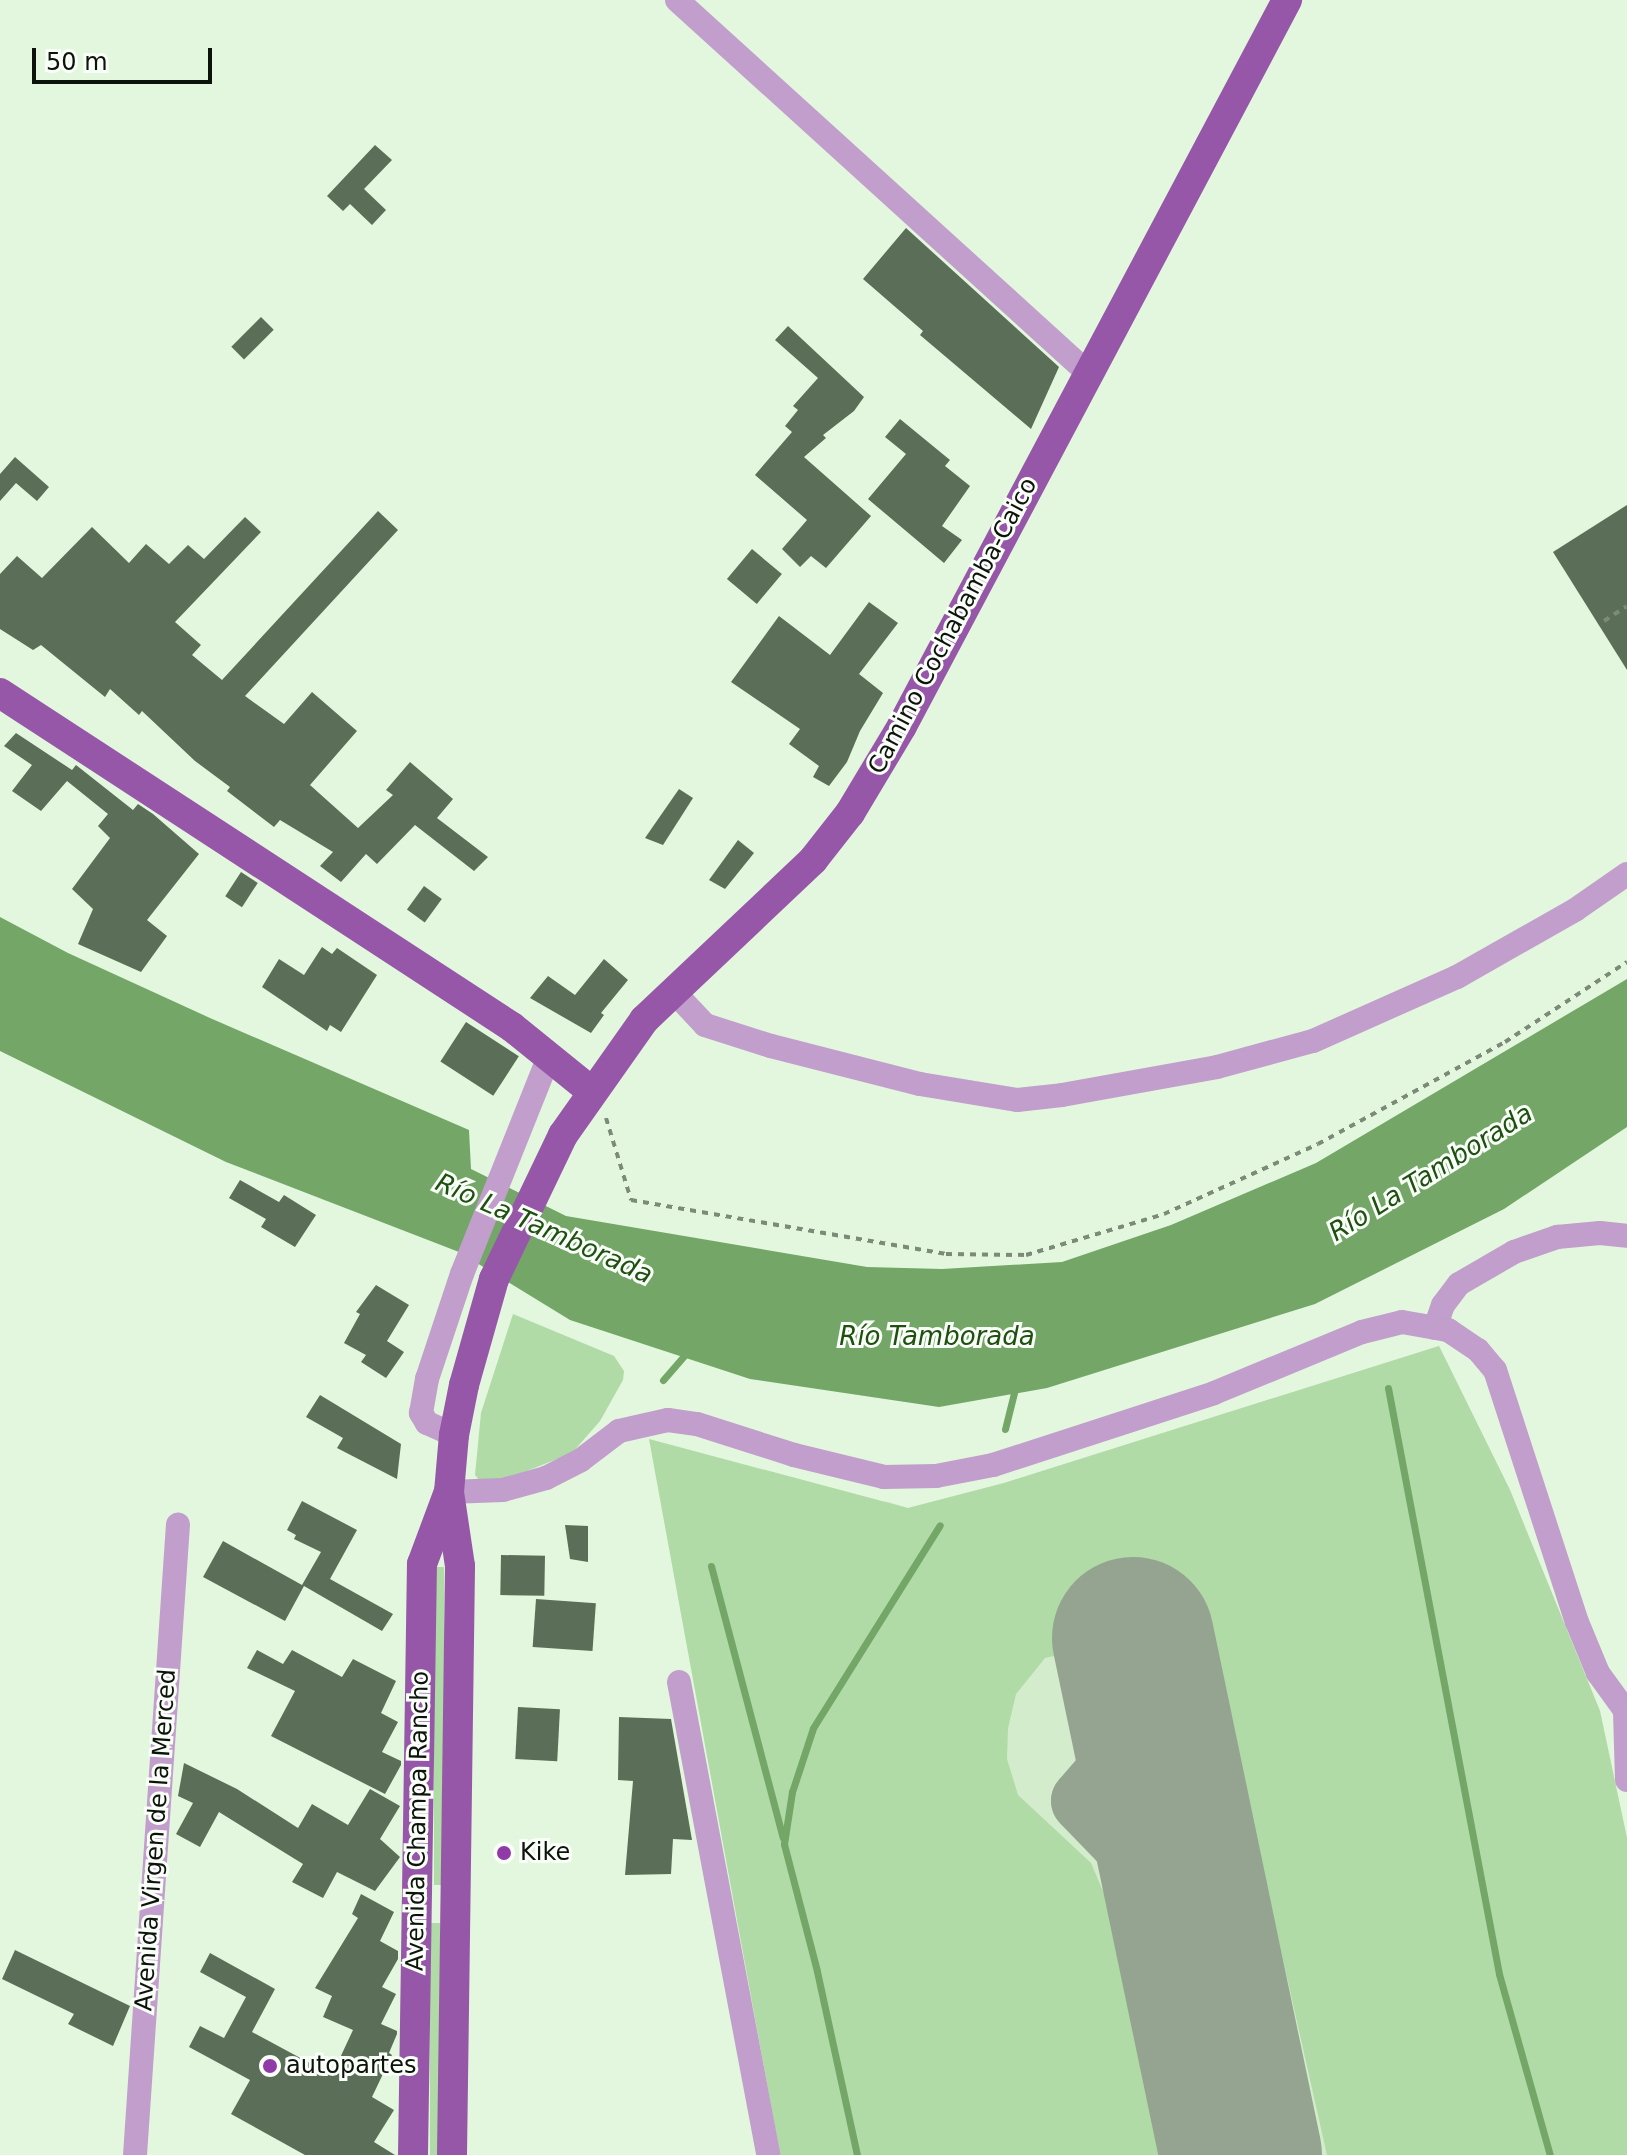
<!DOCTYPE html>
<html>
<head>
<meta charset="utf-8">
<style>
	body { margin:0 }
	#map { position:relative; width:1627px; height:2155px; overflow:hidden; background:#e2f7dd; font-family:"DejaVu Sans",sans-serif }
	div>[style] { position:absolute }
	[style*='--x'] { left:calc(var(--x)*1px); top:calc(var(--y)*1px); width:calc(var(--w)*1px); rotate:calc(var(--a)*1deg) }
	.built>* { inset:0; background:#d2eccc }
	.green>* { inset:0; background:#b0daa6; transform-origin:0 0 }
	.water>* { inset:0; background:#73a667 }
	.stream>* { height:7px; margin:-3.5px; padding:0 3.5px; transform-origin:3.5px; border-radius:3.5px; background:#73a667 }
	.taxiway>* { height:64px; margin:-32px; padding:0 32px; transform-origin:32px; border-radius:32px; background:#94a490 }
	.runway>* { height:162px; margin:-81px; padding:0 81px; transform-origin:81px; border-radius:81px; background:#94a490 }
	.building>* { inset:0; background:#5b6e57; transform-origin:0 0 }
	.path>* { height:4px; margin-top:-2px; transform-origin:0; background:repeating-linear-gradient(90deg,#7c8a78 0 6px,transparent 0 12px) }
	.minor>* { height:24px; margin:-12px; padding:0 12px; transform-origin:12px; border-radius:12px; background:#c19ecb }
	.major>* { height:30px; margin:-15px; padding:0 15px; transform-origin:15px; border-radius:15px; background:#9657a9 }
	.dots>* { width:22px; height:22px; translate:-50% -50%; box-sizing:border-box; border:4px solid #fafef9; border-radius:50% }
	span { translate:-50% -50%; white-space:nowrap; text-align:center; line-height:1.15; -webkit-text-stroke:6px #fafef9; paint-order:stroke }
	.street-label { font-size:24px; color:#0c130a }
	.poi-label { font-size:24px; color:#0c130a }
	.left { translate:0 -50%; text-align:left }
	.water-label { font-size:26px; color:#1e5010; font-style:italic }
	.scale { position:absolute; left:32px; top:48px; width:180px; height:36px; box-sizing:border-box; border:4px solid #0c130a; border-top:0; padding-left:10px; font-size:24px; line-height:28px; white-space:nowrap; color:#0c130a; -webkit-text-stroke:6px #fafef9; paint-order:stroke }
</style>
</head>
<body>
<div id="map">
	<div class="built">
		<div style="clip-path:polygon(1439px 1346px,1510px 1490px,1600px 1711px,1627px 1838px,1627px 2155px,807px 2155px,885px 1501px,908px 1508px,1004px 1483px)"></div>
	</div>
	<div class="green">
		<div style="clip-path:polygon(513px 1314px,614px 1356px,624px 1371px,623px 1380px,600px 1421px,572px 1453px,507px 1479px,479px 1480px,475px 1475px,481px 1413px)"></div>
		<div style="clip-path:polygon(1439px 1346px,1510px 1490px,1600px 1711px,1627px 1838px,1627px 2155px,1327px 2155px,1207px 1622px,1045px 1658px,1016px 1694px,1008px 1728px,1007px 1759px,1018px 1795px,1091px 1863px,1105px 1896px,1163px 2155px,780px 2155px,649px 1439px,908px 1508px,1004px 1483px)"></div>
		<div style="left:434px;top:1567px;width:10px;height:318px"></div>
		<div style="left:430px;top:1923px;width:10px;height:232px"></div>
	</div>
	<div class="water">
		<div style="clip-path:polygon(0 917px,68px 953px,210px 1018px,469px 1130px,471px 1169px,566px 1216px,867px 1267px,942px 1269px,1062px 1262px,1171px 1225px,1316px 1163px,1627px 979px,1627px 1127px,1504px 1209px,1315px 1304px,1047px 1388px,939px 1407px,750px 1379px,570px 1320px,459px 1252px,226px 1162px,0 1051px)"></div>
	</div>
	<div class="stream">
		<div style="--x:663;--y:1380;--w:38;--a:-49"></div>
		<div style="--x:1388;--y:1388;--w:596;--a:79.27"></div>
		<div style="--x:1499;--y:1974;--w:188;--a:74.3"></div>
		<div style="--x:1005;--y:1429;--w:45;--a:-76"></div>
		<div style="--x:711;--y:1566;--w:281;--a:75.2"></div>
		<div style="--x:857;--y:2155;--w:188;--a:-102.3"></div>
		<div style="--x:817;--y:1971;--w:131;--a:-104.6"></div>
		<div style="--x:784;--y:1844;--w:53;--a:-81.3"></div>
		<div style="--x:792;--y:1792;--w:67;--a:-71.8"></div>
		<div style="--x:813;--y:1728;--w:239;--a:-58"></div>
	</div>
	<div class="taxiway">
		<div style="--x:1108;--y:1772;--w:38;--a:131"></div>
		<div style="--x:1083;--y:1801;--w:132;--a:45.9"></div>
		<div style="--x:1175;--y:1896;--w:54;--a:68.2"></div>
	</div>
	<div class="runway">
		<div style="--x:1133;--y:1638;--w:528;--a:78.2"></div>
	</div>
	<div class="building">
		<div style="clip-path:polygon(375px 145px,392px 160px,364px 189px,386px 210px,372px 225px,350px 204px,343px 211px,327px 196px)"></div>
		<div style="clip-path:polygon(906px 228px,1059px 367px,1031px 429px,920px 335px,923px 331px,863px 279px)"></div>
		<div style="left:261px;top:317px;width:18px;height:42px;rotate:45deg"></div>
		<div style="clip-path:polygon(788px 326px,864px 397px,854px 411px,823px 435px,826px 438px,804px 457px,871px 516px,826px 568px,811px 556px,800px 567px,782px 549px,807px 520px,755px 475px,792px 432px,785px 426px,798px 410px,793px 406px,818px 378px,775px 340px)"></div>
		<div style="clip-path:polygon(900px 419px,950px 460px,945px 466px,970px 486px,942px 526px,962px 540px,944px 563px,868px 499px,906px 454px,885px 437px)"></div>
		<div style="clip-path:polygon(15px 457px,49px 487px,37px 501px,16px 483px,0 501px,0 474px)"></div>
		<div style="clip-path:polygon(1627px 505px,1627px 670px,1553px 552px)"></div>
		<div style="clip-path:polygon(378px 511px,398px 530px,245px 696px,284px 724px,312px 692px,357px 731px,310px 785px,358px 828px,393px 795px,386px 790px,410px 762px,453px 799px,437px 818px,488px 857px,474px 871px,415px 825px,377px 864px,366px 854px,341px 882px,320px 866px,333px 852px,280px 820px,274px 827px,227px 791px,230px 787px,195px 761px,142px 711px,139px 715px,110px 689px,105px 697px,41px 645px,33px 650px,0 629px,0 574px,17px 556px,42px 578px,92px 527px,129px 563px,146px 544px,169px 564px,188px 545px,204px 559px,245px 517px,261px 532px,175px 622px,201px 645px,192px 655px,222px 680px)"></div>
		<div style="left:752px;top:549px;width:39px;height:39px;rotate:40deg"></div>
		<div style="clip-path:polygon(869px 602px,898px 623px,859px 674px,883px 693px,860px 731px,847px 762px,829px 786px,813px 777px,819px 766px,789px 744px,800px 729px,731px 682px,779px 616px,830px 655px)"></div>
		<div style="clip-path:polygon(16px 733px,72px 770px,76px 765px,133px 810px,138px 804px,153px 814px,199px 854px,147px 920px,167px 936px,141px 972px,78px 944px,93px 909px,72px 889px,110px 838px,98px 826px,108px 814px,67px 781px,41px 811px,12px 791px,32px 765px,4px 746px)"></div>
		<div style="clip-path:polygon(679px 789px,693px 798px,663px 845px,645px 838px)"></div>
		<div style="clip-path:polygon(738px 840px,754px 853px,725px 889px,709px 880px)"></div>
		<div style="left:241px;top:872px;width:20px;height:29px;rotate:33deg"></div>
		<div style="left:424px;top:886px;width:22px;height:29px;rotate:36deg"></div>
		<div style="clip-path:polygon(322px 947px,332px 954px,337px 948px,377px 975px,341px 1032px,330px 1025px,327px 1031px,262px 987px,279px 959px,304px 975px)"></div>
		<div style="clip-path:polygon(604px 959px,628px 980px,601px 1013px,604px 1015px,591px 1033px,530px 998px,548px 976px,575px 995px)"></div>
		<div style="left:466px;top:1022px;width:63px;height:47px;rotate:33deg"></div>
		<div style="clip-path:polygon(240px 1180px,279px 1202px,284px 1195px,316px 1215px,295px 1247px,261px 1227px,266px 1219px,229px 1198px)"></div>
		<div style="clip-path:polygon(376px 1285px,409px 1305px,387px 1341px,404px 1352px,386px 1378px,361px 1362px,366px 1355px,344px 1343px,360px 1314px,356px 1312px)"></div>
		<div style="clip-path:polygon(320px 1395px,401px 1444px,397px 1479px,337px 1448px,343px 1438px,306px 1417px)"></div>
		<div style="clip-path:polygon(302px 1501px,357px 1530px,330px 1579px,393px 1614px,382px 1631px,304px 1586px,285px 1621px,203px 1577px,223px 1541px,302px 1585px,321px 1552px,294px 1539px,296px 1535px,287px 1530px)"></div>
		<div style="clip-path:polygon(565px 1525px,588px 1526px,588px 1562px,570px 1559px)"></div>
		<div style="left:501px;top:1555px;width:44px;height:40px;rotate:1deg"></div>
		<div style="left:536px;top:1599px;width:60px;height:48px;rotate:4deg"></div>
		<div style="clip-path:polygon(257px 1650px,283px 1664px,292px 1650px,342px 1677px,353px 1659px,396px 1681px,381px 1713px,398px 1722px,382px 1752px,401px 1761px,401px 1765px,385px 1794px,271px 1736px,295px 1691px,247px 1668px)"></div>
		<div style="left:518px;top:1707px;width:42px;height:52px;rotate:3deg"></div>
		<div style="clip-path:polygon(619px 1717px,671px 1719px,692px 1840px,673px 1839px,671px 1874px,625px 1875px,633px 1781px,618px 1780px)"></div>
		<div style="clip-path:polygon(184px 1763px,237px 1789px,298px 1828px,312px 1804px,348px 1825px,370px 1789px,400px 1806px,380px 1839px,400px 1857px,375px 1891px,337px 1872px,323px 1898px,292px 1882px,303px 1864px,219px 1812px,200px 1847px,176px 1834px,193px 1803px,178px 1796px)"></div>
		<div style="clip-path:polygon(361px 1894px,394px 1912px,380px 1941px,398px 1951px,398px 1959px,382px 1987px,396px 1994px,381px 2024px,397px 2031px,397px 2034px,389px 2053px,392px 2055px,372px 2097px,394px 2110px,374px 2142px,395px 2155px,305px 2155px,231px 2114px,250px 2080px,189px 2047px,200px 2026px,224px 2038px,246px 1997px,200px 1972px,210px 1953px,275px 1989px,252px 2032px,332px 2075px,353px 2030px,323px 2017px,332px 1996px,315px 1988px,358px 1918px,352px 1914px)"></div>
		<div style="clip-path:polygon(15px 1950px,130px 2006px,113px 2046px,68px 2024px,74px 2014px,2px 1979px)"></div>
	</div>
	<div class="path">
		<div style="--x:1604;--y:621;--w:27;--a:-33"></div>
		<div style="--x:606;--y:1118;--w:86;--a:73"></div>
		<div style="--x:631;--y:1200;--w:320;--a:9.7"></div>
		<div style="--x:946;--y:1254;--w:80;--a:0.7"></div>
		<div style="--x:1026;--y:1255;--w:144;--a:-16.5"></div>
		<div style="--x:1164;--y:1214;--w:169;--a:-24.4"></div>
		<div style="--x:1318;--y:1144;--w:213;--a:-28.6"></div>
		<div style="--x:1505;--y:1042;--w:146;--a:-33.3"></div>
	</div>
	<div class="minor">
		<div style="--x:677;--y:0;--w:555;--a:42.23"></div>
		<div style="--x:674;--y:992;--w:45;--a:46.8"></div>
		<div style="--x:705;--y:1025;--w:69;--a:17.7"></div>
		<div style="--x:771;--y:1046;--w:154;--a:14.3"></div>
		<div style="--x:920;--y:1084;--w:98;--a:9.4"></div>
		<div style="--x:1017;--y:1100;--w:45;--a:-6.3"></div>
		<div style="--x:1062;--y:1095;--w:158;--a:-10.2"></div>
		<div style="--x:1217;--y:1067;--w:99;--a:-15.2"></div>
		<div style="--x:1313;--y:1041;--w:158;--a:-24"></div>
		<div style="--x:1457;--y:977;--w:136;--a:-29.6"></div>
		<div style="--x:1575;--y:910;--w:63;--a:-34.7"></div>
		<div style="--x:1435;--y:1328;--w:24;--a:-71"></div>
		<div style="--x:1443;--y:1305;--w:26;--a:-53"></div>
		<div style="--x:1459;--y:1284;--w:64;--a:-30.2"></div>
		<div style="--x:1514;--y:1252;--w:46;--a:-19.2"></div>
		<div style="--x:1557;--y:1237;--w:43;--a:-5.3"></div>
		<div style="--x:1600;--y:1233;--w:27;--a:6"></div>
		<div style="--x:454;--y:1435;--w:30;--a:-156"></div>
		<div style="--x:427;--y:1423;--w:12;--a:-121"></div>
		<div style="--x:421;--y:1413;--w:35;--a:-80"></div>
		<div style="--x:427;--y:1379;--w:111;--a:-71.6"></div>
		<div style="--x:462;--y:1274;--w:235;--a:-68.2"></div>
		<div style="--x:449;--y:1492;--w:54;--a:-2.1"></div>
		<div style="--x:503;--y:1490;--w:45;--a:-15.6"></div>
		<div style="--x:546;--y:1478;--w:39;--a:-27"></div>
		<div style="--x:581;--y:1460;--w:48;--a:-37.3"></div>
		<div style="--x:619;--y:1431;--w:50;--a:-12.7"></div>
		<div style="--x:668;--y:1420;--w:29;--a:8"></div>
		<div style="--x:697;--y:1424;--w:102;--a:17.7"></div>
		<div style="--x:794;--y:1455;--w:93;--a:13.7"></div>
		<div style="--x:884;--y:1477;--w:52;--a:-1.1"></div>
		<div style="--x:936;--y:1476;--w:58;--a:-10.9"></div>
		<div style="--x:993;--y:1465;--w:232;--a:-18"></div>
		<div style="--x:1214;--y:1393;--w:160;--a:-22.4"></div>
		<div style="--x:1362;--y:1332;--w:41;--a:-14"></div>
		<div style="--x:1402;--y:1322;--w:47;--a:9.9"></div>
		<div style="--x:1448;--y:1330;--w:36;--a:34"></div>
		<div style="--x:1478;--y:1350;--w:26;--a:50"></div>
		<div style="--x:1495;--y:1370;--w:265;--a:72"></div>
		<div style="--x:1577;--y:1622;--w:55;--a:67.6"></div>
		<div style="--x:1598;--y:1673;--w:49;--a:54.1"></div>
		<div style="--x:679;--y:1682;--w:481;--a:79.3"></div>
		<div style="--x:1625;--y:1712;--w:68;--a:88.3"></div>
		<div style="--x:135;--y:2155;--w:632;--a:-86.1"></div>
	</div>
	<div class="major">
		<div style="--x:0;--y:693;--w:611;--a:33.12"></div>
		<div style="--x:512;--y:1027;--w:102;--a:39"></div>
		<div style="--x:413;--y:2155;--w:591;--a:-89.13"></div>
		<div style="--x:422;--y:1564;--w:75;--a:-69.6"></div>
		<div style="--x:452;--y:2155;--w:589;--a:-89.22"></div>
		<div style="--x:460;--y:1566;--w:75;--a:-98.5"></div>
		<div style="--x:449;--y:1492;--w:57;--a:-85"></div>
		<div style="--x:454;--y:1435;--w:51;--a:-78.7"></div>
		<div style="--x:464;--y:1385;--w:110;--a:-74.2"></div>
		<div style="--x:494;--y:1279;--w:160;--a:-64.4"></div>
		<div style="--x:563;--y:1135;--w:141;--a:-54.8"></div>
		<div style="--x:644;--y:1020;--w:233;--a:-43.4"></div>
		<div style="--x:813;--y:860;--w:60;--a:-51.8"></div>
		<div style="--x:850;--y:813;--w:101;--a:-59.1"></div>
		<div style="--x:902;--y:726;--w:822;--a:-62.06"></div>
	</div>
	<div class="dots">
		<div style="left:504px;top:1853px;background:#903aa7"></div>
		<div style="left:270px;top:2066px;background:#903aa7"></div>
	</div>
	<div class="street-label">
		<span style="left:953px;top:626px;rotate:-62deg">Camino Cochabamba-Caico</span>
		<span style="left:418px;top:1821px;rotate:-89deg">Avenida Champa Rancho</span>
		<span style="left:156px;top:1840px;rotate:-86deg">Avenida Virgen de la Merced</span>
	</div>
	<div class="poi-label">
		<span class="left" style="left:520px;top:1853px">Kike</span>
		<span class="left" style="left:286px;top:2066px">autopartes</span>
	</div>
	<div class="water-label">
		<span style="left:1431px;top:1173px;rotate:-32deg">Río La Tamborada</span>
		<span style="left:544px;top:1229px;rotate:24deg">Río La Tamborada</span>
		<span style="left:937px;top:1337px">Río Tamborada</span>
	</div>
	<div class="scale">50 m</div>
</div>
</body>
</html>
